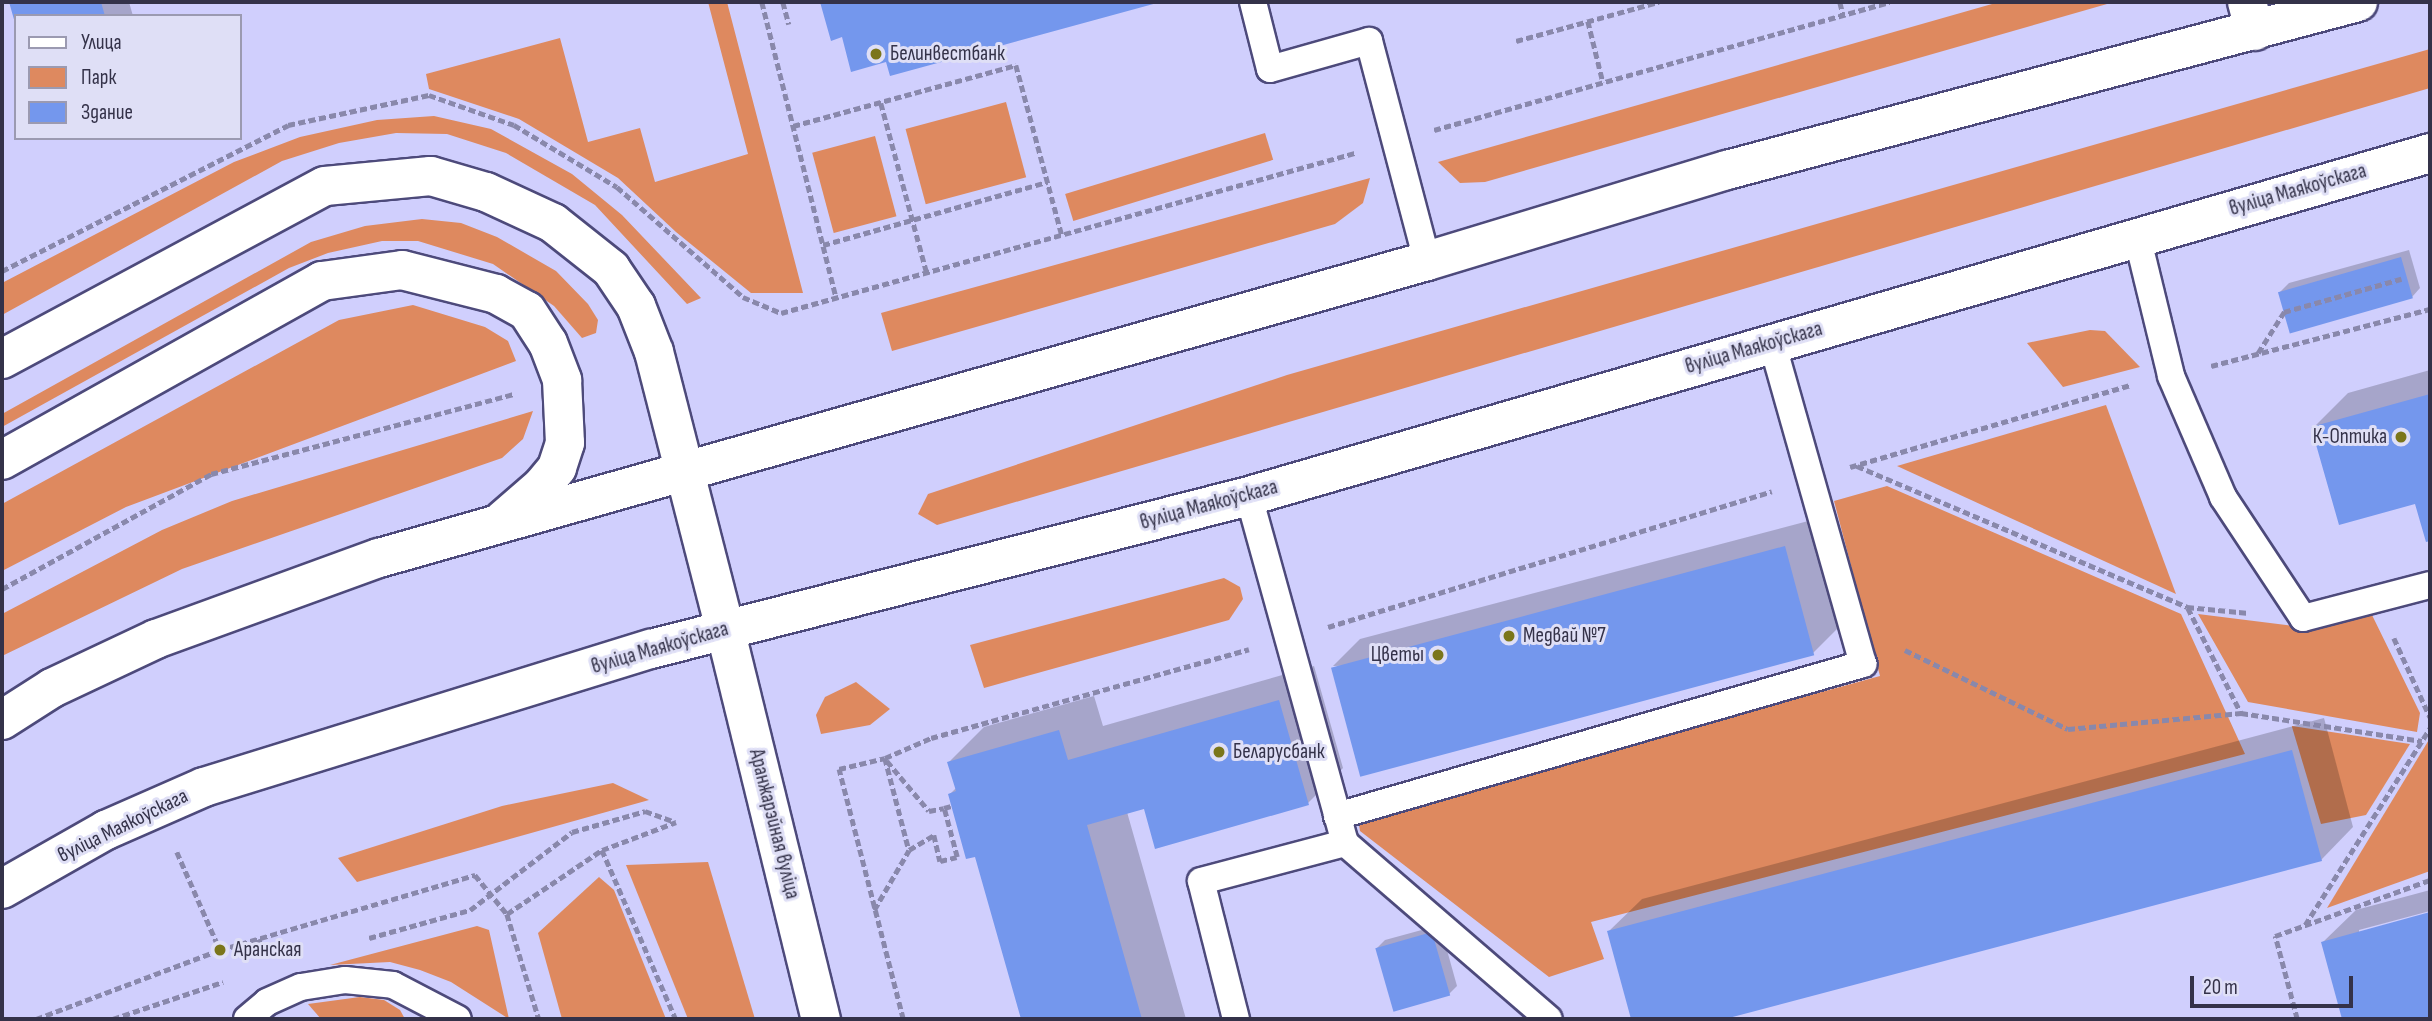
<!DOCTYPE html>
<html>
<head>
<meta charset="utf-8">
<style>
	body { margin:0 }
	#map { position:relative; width:2432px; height:1021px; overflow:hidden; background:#d0cffd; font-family:"Sofia Sans Condensed",sans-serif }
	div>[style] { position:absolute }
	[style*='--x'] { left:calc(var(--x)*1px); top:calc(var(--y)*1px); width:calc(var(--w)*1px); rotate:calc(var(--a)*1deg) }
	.green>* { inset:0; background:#de895f; transform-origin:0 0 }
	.shadow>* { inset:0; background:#0003 }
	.building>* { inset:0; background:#7497ed; transform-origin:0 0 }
	.path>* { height:4.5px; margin-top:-2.25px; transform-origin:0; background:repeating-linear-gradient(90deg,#8988ab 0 7px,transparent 0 10.5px) }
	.roads { filter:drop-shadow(2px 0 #4d4a7b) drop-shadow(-2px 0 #4d4a7b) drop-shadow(0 2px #4d4a7b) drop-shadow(0 -2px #4d4a7b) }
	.lane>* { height:26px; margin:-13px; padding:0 13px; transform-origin:13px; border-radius:13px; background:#fff }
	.street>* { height:38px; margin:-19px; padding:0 19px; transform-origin:19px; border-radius:19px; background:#fff }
	.primary>* { height:38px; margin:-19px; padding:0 19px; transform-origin:19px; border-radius:19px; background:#fff }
	.dots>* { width:19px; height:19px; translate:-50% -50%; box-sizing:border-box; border:4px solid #dfdff6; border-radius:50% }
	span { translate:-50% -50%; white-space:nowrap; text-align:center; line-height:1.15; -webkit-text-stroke:6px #dfdff6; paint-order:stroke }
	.poi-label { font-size:21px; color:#343249 }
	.left { translate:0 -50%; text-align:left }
	.right { translate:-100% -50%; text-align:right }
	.street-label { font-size:21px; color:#343249 }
	.frame { position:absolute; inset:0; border:4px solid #343249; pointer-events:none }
	.legend { position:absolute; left:14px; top:14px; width:228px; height:126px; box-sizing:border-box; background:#dfdff6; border:2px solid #9b9ab1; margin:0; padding:9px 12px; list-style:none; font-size:21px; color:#343249 }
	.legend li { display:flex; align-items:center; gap:14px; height:35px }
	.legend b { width:35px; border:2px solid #9b9ab1 }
	.scale { position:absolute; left:2190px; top:976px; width:163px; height:32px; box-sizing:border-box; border:4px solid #343249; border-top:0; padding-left:9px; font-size:21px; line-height:24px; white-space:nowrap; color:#343249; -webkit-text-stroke:5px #dfdff6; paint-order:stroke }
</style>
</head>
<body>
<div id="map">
	<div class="green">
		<div style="clip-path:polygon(708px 2px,727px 2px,803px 293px,751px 293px,676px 232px,618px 178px,519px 119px,429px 89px,426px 74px,560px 38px,588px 142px,640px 128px,655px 182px,748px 154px)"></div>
		<div style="clip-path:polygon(1999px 2px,2114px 2px,1485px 182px,1460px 183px,1438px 162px)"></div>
		<div style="clip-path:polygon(2430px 49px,2430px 88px,937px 525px,918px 514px,928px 494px,1287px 375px)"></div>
		<div style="left:1006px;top:102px;width:78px;height:104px;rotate:75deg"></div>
		<div style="clip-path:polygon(434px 116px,491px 129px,572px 174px,622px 215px,701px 298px,687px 304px,595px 205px,506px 153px,447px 134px,396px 133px,339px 143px,282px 161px,2px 315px,2px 283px,234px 162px,300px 137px,377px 120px)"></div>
		<div style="left:1265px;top:133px;width:28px;height:209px;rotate:73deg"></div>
		<div style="left:875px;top:136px;width:83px;height:65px;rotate:75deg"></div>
		<div style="clip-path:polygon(1370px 178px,1363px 203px,1335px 224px,892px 351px,881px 313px)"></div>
		<div style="clip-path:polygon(422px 219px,461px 223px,497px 237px,556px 271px,588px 304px,598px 320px,596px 333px,582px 338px,554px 306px,493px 264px,418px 241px,382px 241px,328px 253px,289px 268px,2px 427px,2px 414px,311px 242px,365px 226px)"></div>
		<div style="clip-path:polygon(413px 305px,485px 327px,508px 341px,516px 361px,126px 507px,2px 571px,2px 504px,339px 320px)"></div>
		<div style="clip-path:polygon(2090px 330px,2105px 331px,2140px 367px,2063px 387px,2027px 343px)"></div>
		<div style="clip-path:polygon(2106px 405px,2176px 594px,1897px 466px)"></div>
		<div style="clip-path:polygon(533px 411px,523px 439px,502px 458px,182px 569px,2px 656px,2px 614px,162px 530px,232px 501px)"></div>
		<div style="clip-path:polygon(1887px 486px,2181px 614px,2245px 754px,1591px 922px,1604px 959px,1549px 977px,1360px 831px,1358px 819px,1880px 676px,1834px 501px)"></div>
		<div style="clip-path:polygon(1224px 578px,1240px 587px,1243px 599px,1229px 620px,984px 688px,970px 645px)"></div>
		<div style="clip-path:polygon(2371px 613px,2420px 713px,2417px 732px,2248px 702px,2198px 614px,2303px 627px)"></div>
		<div style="clip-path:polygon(856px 682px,890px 709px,870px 725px,821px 734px,816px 715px,825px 697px)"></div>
		<div style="clip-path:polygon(2292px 727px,2292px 726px,2410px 744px,2366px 815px,2321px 824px)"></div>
		<div style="clip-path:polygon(2430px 738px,2430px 871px,2327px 908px)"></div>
		<div style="clip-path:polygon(613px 783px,649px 800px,357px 882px,338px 858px,502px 806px)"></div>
		<div style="clip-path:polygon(708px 862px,755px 1019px,688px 1019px,626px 865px)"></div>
		<div style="clip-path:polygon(599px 877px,614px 890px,666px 1019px,562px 1019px,538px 933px)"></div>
		<div style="clip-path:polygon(477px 926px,489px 930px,509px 1019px,451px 982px,420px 970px,390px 962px,330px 965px)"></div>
		<div style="clip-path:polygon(360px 997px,384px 1000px,400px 1010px,405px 1019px,321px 1019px,308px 1004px)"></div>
	</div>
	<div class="shadow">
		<div style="clip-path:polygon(11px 2px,129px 2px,133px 16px,16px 16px,16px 20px)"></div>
		<div style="clip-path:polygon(822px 2px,1154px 2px,892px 74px,888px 60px,844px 35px,832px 38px)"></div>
		<div style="clip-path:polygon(2409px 250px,2420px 288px,2412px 297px,2280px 292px,2289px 283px)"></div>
		<div style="clip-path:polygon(2430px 370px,2430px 539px,2427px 540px,2416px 501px,2313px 428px,2348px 393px)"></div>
		<div style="clip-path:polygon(1812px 520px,1840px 626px,1813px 653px,1333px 666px,1360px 639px)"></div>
		<div style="clip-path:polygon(1314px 666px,1343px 768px,1308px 803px,1145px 807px,1127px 812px,1186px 1019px,1022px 1019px,976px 855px,950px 794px,956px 788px,949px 762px,984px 727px,1094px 696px,1103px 726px)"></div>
		<div style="clip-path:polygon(2324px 718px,2353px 827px,2321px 860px,1718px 1019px,1632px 1019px,1609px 931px,1642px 899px)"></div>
		<div style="clip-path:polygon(2430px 890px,2430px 911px,2359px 930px,2359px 933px,2430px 914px,2430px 1019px,2344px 1019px,2323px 942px,2356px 910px)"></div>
		<div style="clip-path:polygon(1440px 925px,1457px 986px,1449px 994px,1377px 948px,1385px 940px)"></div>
	</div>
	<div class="building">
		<div style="clip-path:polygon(9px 2px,101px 2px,105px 16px,16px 16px,15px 23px)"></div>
		<div style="clip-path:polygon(820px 2px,1157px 2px,1157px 3px,890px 76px,886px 62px,851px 72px,842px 37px,831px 41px)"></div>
		<div style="left:2401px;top:257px;width:43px;height:128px;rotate:74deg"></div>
		<div style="clip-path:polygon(2430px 394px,2430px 541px,2426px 542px,2415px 504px,2339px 525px,2311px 427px)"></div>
		<div style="left:1785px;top:546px;width:113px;height:470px;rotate:75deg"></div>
		<div style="clip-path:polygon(1279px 700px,1309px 805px,1155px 849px,1144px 809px,1087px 825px,1142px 1019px,1021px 1019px,975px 857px,966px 859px,948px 794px,956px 791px,947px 762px,1059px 730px,1068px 760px)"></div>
		<div style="clip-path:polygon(2292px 750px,2322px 861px,1725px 1019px,1631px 1019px,1607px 931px)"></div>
		<div style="clip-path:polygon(2430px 912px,2430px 1019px,2342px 1019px,2321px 942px)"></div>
		<div style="left:1432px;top:932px;width:66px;height:59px;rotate:74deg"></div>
	</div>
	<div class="path">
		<div style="--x:762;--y:2;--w:307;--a:75.9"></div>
		<div style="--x:783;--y:2;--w:23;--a:75"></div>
		<div style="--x:1840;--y:2;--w:12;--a:76"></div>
		<div style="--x:1588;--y:21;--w:63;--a:76.2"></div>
		<div style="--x:1516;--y:41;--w:148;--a:-15.3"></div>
		<div style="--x:881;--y:103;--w:177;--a:74.9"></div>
		<div style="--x:793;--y:126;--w:231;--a:-15.3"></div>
		<div style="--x:1016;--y:65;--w:177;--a:74.9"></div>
		<div style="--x:1434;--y:130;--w:473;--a:-15.7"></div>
		<div style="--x:823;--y:245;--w:233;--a:-15.7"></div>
		<div style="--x:2;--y:271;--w:321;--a:-27"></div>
		<div style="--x:288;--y:125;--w:144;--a:-12"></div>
		<div style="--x:429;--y:95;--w:90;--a:19.4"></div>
		<div style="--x:514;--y:125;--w:120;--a:31"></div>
		<div style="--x:617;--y:187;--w:167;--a:41.1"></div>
		<div style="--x:743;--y:297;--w:41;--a:22.8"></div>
		<div style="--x:781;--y:313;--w:596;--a:-15.58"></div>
		<div style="--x:2258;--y:353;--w:49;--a:-57.6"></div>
		<div style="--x:2284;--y:312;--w:122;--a:-15.8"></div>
		<div style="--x:2211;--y:366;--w:226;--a:-14.6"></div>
		<div style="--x:1857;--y:466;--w:359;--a:23.1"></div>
		<div style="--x:2187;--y:607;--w:62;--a:5.5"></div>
		<div style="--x:1850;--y:467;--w:293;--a:-16.3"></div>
		<div style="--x:2;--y:589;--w:239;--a:-28.8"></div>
		<div style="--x:211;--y:474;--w:313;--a:-14.8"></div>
		<div style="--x:2188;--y:608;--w:118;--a:63.2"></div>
		<div style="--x:2241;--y:713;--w:183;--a:8.8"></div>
		<div style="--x:1328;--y:627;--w:464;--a:-17"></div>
		<div style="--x:2394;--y:638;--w:87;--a:65.5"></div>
		<div style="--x:1905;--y:650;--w:181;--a:25.9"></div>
		<div style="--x:2068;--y:729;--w:174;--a:-5.3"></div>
		<div style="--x:885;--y:758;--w:95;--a:75.4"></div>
		<div style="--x:909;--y:850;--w:29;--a:-31"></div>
		<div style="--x:934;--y:835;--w:27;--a:77"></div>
		<div style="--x:940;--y:861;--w:17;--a:-13"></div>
		<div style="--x:957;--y:857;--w:51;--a:-104.9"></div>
		<div style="--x:944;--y:808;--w:7;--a:-16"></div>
		<div style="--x:887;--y:761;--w:65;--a:50"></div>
		<div style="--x:929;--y:811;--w:15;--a:-11"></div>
		<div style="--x:602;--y:850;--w:184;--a:66.4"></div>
		<div style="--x:177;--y:852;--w:107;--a:66.3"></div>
		<div style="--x:874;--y:910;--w:69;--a:-59.7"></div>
		<div style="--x:507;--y:914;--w:110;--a:73.1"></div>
		<div style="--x:2305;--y:925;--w:233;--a:-57.6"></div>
		<div style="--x:369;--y:938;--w:105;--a:-15.5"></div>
		<div style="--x:470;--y:910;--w:128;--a:-37.4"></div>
		<div style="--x:572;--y:832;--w:76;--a:-16"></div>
		<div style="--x:645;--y:811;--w:32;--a:20"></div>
		<div style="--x:259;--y:939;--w:19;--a:72"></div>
		<div style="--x:36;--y:1019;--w:197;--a:-20.6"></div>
		<div style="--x:220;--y:950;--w:266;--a:-16.4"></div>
		<div style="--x:475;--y:875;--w:50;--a:50.6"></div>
		<div style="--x:507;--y:914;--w:115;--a:-34"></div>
		<div style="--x:602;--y:850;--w:79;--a:-20.7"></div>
		<div style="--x:113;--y:1019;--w:116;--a:-18.6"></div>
		<div style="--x:903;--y:1019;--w:258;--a:-104.4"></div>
		<div style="--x:839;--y:769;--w:47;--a:-13.4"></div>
		<div style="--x:885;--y:758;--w:50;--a:-23.5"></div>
		<div style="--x:931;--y:738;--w:330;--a:-15.6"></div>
		<div style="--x:2297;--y:1019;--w:86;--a:-104.8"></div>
		<div style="--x:2275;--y:936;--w:165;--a:-19.9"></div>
	</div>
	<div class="roads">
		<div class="lane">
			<div style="--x:1253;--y:2;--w:69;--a:75.8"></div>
			<div style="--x:1270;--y:69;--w:103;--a:-15.8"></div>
			<div style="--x:1369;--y:41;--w:228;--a:75.2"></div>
			<div style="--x:2137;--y:236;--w:144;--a:76.3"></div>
			<div style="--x:2171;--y:376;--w:132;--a:66.7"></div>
			<div style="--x:2223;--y:497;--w:145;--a:56.5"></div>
			<div style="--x:2303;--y:618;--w:131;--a:-14.6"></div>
			<div style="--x:1337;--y:816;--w:548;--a:-16.12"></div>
			<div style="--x:1863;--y:664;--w:335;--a:-105.8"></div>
			<div style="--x:1345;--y:843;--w:269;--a:40.8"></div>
			<div style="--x:247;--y:1019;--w:26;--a:-40"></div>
			<div style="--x:267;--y:1002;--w:37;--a:-24"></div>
			<div style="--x:301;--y:987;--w:45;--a:-9"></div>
			<div style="--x:345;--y:980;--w:48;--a:5.9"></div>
			<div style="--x:393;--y:985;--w:73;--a:27.6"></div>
			<div style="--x:1236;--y:1019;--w:142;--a:-104.2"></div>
			<div style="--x:1201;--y:881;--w:149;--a:-14.8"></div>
			<div style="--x:1345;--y:843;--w:360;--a:-105.5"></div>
		</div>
		<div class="street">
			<div style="--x:2247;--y:2;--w:30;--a:75"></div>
			<div style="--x:725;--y:629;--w:402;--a:76.2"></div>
		</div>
		<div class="primary">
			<div style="--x:2;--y:359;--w:366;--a:-28.2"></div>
			<div style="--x:325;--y:186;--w:106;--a:-5.4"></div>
			<div style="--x:431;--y:176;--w:57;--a:16.2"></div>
			<div style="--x:486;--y:192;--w:74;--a:24.8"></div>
			<div style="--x:553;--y:223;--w:74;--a:38.4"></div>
			<div style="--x:611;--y:269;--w:45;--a:56"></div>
			<div style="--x:636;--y:306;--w:49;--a:68.6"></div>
			<div style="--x:654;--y:352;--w:286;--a:75.6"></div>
			<div style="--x:2;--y:460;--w:367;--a:-29.2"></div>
			<div style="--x:322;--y:281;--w:81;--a:-7.8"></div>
			<div style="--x:402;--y:270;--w:97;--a:14.3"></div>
			<div style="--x:496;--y:294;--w:35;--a:29"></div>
			<div style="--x:527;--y:311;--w:38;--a:57"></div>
			<div style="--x:548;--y:343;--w:40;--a:69"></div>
			<div style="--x:562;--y:380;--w:63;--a:87.3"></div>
			<div style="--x:565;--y:443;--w:26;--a:108"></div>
			<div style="--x:557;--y:468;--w:23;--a:130"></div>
			<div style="--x:542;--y:486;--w:52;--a:138.9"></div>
			<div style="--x:2;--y:720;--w:59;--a:-32.6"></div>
			<div style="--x:52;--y:688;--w:115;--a:-25.2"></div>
			<div style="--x:156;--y:639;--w:237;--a:-20"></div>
			<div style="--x:379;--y:558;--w:1089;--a:-15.82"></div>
			<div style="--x:1427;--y:261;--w:313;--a:-16.9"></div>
			<div style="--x:1727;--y:170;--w:653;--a:-14.91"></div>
			<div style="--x:2;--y:889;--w:120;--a:-29.6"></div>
			<div style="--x:106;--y:830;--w:107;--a:-23.7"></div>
			<div style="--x:204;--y:787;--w:468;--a:-17.2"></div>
			<div style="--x:651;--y:649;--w:617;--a:-14.35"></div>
			<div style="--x:1249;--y:496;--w:1230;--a:-16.19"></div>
		</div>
	</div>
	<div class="dots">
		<div style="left:876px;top:54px;background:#7b761a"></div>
		<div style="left:2401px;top:437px;background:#7b761a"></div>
		<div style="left:1509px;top:636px;background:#7b761a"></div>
		<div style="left:1438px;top:655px;background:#7b761a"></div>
		<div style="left:1219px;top:752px;background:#7b761a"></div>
		<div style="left:220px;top:950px;background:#7b761a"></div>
	</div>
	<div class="poi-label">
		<span class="left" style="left:890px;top:54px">Белинвестбанк</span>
		<span class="right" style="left:2387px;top:437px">К-Оптика</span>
		<span class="left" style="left:1523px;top:636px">Медвай №7</span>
		<span class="right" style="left:1424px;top:655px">Цветы</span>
		<span class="left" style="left:1233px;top:752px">Беларусбанк</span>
		<span class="left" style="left:234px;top:950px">Аранская</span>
	</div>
	<div class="street-label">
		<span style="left:2298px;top:190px;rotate:-16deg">вуліца Маякоўскага</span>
		<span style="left:1754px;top:348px;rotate:-16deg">вуліца Маякоўскага</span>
		<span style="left:1209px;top:505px;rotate:-15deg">вуліца Маякоўскага</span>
		<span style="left:660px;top:648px;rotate:-16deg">вуліца Маякоўскага</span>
		<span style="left:774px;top:824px;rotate:76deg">Аранжарэйная вуліца</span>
		<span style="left:123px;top:826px;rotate:-26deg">вуліца Маякоўскага</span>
	</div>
	<div class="frame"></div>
	<ul class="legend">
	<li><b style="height:9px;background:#fff"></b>Улица</li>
	<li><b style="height:19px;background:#de895f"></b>Парк</li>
	<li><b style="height:19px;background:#7497ed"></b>Здание</li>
	</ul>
	<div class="scale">20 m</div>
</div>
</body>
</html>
